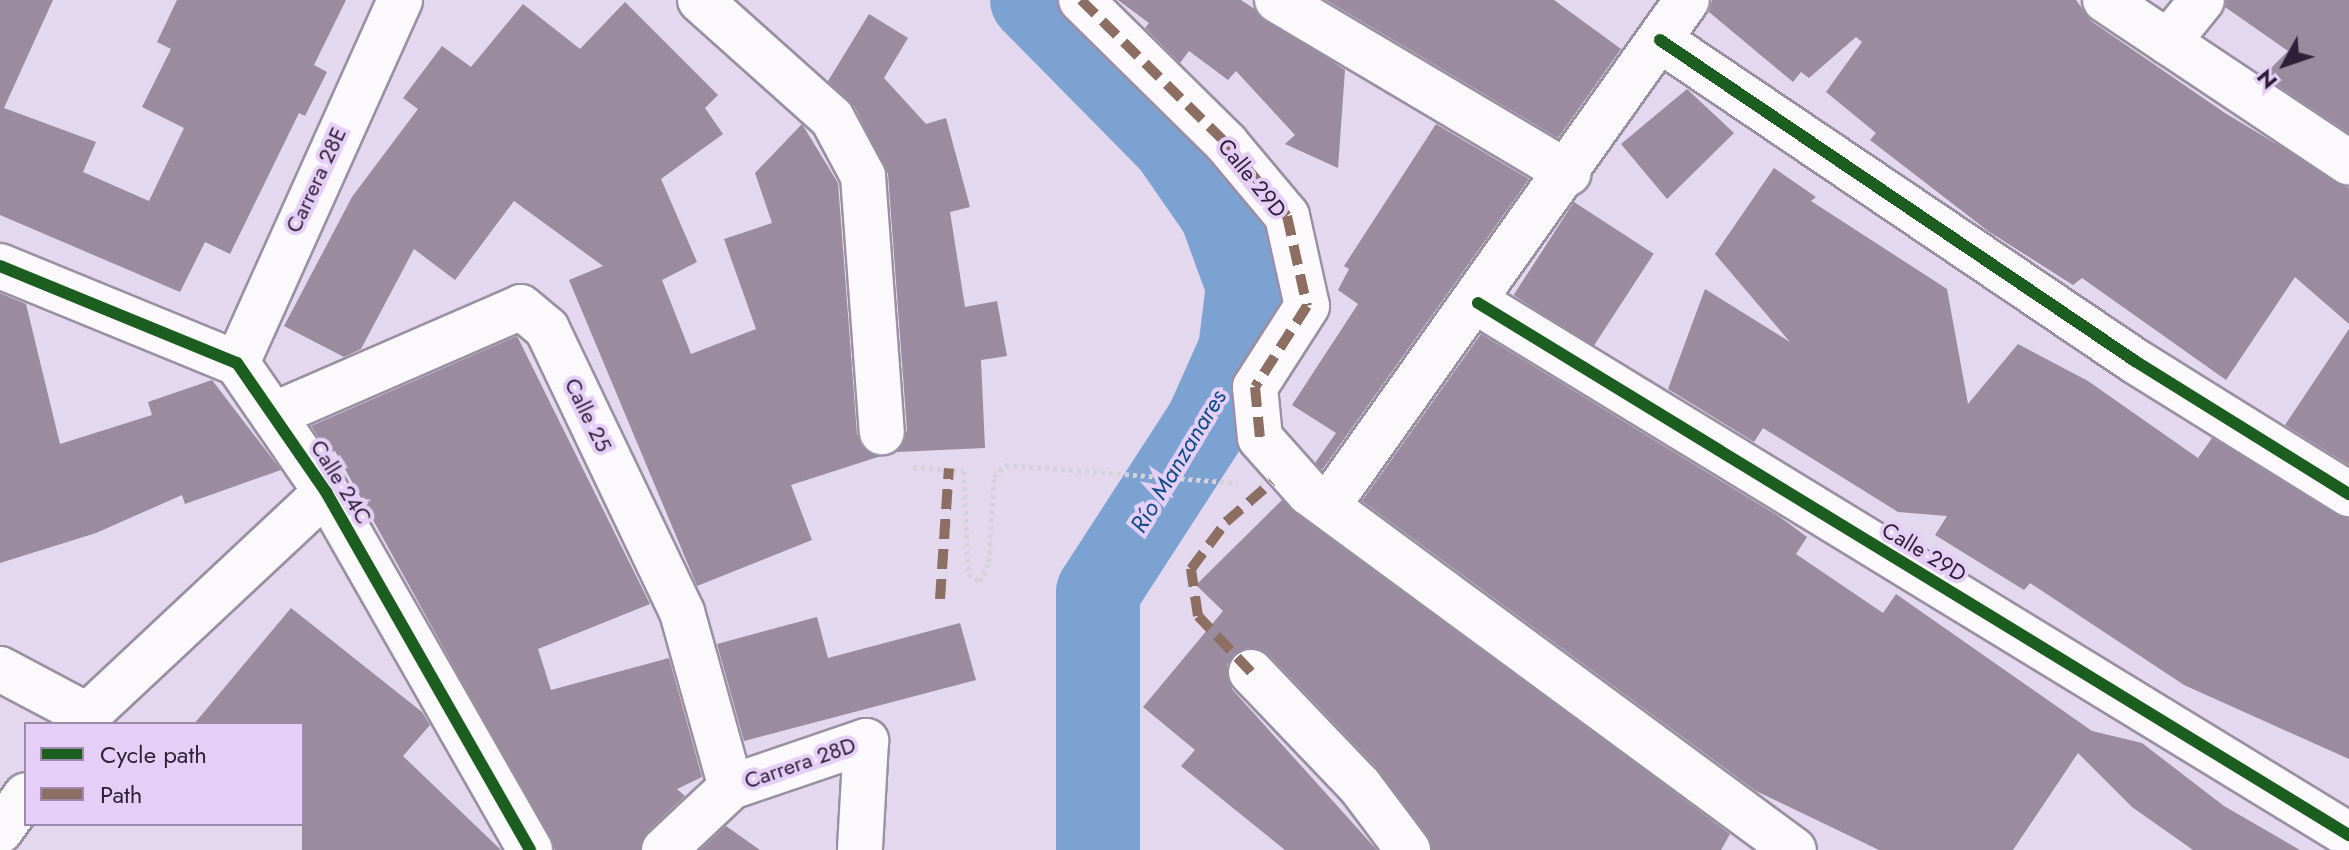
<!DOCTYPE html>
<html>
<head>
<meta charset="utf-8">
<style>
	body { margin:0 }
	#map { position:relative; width:2349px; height:850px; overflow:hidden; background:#e4d8ee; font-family:Jost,sans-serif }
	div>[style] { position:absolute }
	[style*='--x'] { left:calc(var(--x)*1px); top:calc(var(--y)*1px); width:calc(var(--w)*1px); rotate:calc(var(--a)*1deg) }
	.river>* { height:84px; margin:-42px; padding:0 42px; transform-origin:42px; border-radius:42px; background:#7ca2d2 }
	.building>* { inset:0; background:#9a8b9e; transform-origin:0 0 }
	.path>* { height:5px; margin-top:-2.5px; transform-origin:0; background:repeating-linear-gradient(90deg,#d6d2da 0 4px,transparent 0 8px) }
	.roads { filter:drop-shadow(2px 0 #9b8fa4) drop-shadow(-2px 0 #9b8fa4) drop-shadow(0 2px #9b8fa4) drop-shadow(0 -2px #9b8fa4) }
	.street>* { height:44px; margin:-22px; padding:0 22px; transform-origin:22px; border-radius:22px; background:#fbf9fc }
	.quiet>* { height:10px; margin-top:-5px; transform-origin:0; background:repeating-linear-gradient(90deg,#8d6e63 0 20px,transparent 0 30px) }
	.cycleway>* { height:12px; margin:-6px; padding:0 6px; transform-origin:6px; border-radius:6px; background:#1b5e20 }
	span { translate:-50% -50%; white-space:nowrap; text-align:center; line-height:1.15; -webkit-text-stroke:8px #e5cff7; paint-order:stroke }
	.street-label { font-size:22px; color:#2f2039 }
	.water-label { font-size:24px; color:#0c4f86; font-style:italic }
	.legend { position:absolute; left:24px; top:722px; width:280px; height:104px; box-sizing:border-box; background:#e5cff7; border:2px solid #9c89ab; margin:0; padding:10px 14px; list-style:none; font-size:24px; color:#2f2039 }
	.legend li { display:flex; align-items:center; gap:16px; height:40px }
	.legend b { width:40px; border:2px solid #9c89ab }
	.north { position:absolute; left:2245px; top:24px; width:80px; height:80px; -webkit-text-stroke:6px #e5cff7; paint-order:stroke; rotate:230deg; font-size:22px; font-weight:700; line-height:32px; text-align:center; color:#2f2039 }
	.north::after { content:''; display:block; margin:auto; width:28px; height:36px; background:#2f2039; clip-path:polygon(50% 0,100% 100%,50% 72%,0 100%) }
</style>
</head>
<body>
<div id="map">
	<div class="river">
		<div style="--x:1032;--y:0;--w:201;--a:45.4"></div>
		<div style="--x:1173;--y:143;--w:84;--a:55.2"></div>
		<div style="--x:1221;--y:212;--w:79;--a:70"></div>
		<div style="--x:1248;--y:286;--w:64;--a:97.1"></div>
		<div style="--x:1240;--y:350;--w:79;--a:114"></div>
		<div style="--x:1208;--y:422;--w:202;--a:122.9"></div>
		<div style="--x:1098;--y:592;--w:258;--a:90"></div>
	</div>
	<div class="building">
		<div style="clip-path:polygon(0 0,53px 0,4px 108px,96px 142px,83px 172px,149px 201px,184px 128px,142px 107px,171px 49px,157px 42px,177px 0,346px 0,314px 65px,327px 72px,305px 116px,299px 113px,230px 254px,205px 242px,180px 292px,0 215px)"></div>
		<div style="clip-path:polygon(1118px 0,1241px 0,1345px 70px,1338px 168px,1285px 144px,1295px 135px,1236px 71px,1228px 80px,1189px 51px,1180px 63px,1145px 28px,1149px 23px)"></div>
		<div style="clip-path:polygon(1326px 0,1554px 0,1621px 49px,1558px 138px)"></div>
		<div style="clip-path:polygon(1712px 0,2076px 0,2091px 21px,2225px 113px,2349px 188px,2349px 324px,2295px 277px,2226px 380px,2082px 278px,2073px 285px,1988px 231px,1870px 140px,1876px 133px,1826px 92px,1862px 42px,1856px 37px,1809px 78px,1801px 72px,1793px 82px,1709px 12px)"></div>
		<div style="clip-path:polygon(2226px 0,2349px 0,2349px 133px,2263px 76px,2288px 51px,2225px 7px)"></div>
		<div style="clip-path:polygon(625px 2px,718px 95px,705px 108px,723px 134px,661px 179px,697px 262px,662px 280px,691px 354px,756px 329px,724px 239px,772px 223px,755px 173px,802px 124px,838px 183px,857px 434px,862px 447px,881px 456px,791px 485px,812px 540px,697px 586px,569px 280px,603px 266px,514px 201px,455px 280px,414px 249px,361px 349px,344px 357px,284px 326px,352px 197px,418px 109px,403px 98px,442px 46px,471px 67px,523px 4px,580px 49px)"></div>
		<div style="clip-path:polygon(869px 14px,908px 38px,884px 78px,926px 124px,946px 118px,970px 207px,950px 212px,965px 307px,997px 301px,1007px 356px,981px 360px,985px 448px,897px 452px,907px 430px,888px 174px,854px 106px,828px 81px)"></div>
		<div style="clip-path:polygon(1687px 89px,1734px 133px,1667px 199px,1621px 144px)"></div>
		<div style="clip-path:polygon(1436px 124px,1529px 179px,1322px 470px,1315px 463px,1336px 433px,1292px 405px,1358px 304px,1338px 290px,1349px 269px,1344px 266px)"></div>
		<div style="clip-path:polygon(1774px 168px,1816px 197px,1811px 201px,1947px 289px,1968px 404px,2018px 344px,2088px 381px,2198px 458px,2212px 438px,2349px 519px,2349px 759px,2184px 685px,2030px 583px,2024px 590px,1935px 535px,1947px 516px,1898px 512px,1763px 428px,1754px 442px,1668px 389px,1705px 289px,1790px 342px,1715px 254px)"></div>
		<div style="left:1574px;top:202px;width:95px;height:111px;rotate:33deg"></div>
		<div style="clip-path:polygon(0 293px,26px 304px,60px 444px,152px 415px,148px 402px,212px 380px,281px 470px,185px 504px,182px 495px,96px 533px,0 563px)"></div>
		<div style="clip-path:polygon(2349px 329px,2349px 465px,2285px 425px)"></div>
		<div style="clip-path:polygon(1481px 334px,1780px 517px,1807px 537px,1796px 554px,1883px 613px,1896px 594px,2092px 731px,2142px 743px,2224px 806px,2300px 850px,2193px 850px,2132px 807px,2078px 753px,2013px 850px,1879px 850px,1756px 791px,1362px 501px)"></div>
		<div style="clip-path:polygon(517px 336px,650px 604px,538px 649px,551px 690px,669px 658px,702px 777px,677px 789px,685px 796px,647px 832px,640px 850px,555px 850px,335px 451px,329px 453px,311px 426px)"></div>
		<div style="clip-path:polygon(1282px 500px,1730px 834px,1721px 850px,1432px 850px,1378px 769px,1269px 655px,1246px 648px,1227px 664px,1232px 689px,1377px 850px,1285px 850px,1181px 766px,1195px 750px,1143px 707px,1223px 611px,1196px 585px)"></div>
		<div style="clip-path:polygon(291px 608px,422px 712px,430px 725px,403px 756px,501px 850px,302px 850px,302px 724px,194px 724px)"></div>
		<div style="clip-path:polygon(817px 617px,828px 658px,960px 623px,976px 680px,744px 741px,717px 644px)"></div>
		<div style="clip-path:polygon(726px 826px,760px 850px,700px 850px)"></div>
	</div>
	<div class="path">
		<div style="--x:913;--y:467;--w:51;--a:4.5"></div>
		<div style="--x:964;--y:471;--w:103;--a:87.8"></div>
		<div style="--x:968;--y:574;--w:14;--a:34"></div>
		<div style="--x:980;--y:582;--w:22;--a:-66"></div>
		<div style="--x:989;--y:562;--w:85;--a:-86.6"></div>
		<div style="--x:994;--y:477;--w:16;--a:-47"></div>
		<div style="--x:1005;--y:465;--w:233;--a:4.4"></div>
	</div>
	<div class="roads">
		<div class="street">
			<div style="--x:700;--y:0;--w:177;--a:41.8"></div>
			<div style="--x:832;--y:118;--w:66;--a:61.9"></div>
			<div style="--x:863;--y:176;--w:257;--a:85.8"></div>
			<div style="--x:1081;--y:0;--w:204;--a:44.6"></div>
			<div style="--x:1226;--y:143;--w:95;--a:50.1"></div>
			<div style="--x:1287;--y:216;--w:92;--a:77.5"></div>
			<div style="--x:1307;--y:306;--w:96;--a:122.7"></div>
			<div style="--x:1255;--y:387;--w:51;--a:84.4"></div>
			<div style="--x:1260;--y:438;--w:74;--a:48.3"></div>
			<div style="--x:1309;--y:493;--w:602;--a:36.36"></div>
			<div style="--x:1277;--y:0;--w:339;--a:30.7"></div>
			<div style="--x:2105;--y:0;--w:293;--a:33.7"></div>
			<div style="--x:1660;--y:40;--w:573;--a:34.05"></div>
			<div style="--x:2135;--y:361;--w:252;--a:31.9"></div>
			<div style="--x:2168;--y:42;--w:54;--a:-51"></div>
			<div style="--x:0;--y:266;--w:256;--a:22.3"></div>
			<div style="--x:237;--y:363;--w:157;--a:55.4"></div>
			<div style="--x:326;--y:492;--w:412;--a:60.3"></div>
			<div style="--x:1478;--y:303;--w:1021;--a:31.42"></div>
			<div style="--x:237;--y:363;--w:398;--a:-65.8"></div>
			<div style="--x:273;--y:415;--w:270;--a:-23.5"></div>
			<div style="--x:521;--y:307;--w:34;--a:40"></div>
			<div style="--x:547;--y:329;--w:314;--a:64.5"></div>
			<div style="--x:682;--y:612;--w:182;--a:74.4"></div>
			<div style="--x:1329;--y:504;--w:618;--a:-54.61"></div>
			<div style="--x:0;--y:669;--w:96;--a:27.9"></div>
			<div style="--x:1251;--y:672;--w:158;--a:46.3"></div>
			<div style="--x:1360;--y:786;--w:80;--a:53.1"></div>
			<div style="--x:78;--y:724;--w:340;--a:-43.1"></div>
			<div style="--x:0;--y:831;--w:44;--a:-54.2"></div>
			<div style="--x:664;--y:850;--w:92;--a:-43.2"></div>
			<div style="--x:731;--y:787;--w:143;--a:-18.8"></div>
			<div style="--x:866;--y:741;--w:109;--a:93.2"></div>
		</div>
	</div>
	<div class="quiet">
		<div style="--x:1081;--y:0;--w:204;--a:44.6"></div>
		<div style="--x:1226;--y:143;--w:95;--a:50.1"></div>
		<div style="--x:1287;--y:216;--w:92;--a:77.5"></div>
		<div style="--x:1307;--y:306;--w:96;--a:122.7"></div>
		<div style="--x:1255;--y:387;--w:51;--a:84.4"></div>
		<div style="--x:940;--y:599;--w:131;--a:-86.1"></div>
		<div style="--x:1251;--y:672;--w:77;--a:-133.4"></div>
		<div style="--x:1198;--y:616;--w:48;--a:-98.5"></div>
		<div style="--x:1191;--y:569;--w:59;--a:-53.3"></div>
		<div style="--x:1226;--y:522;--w:61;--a:-41"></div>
	</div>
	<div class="cycleway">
		<div style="--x:1660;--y:40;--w:573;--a:34.05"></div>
		<div style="--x:2135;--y:361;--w:252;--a:31.9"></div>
		<div style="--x:0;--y:266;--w:256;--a:22.3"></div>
		<div style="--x:237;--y:363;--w:157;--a:55.4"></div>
		<div style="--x:326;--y:492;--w:412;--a:60.3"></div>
		<div style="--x:1478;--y:303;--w:1021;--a:31.42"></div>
	</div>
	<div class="street-label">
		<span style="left:1252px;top:178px;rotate:51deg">Calle 29D</span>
		<span style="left:316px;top:180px;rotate:-65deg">Carrera 28E</span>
		<span style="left:588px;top:415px;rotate:64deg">Calle 25</span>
		<span style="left:341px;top:482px;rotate:58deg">Calle 24C</span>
		<span style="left:1924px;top:552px;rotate:31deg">Calle 29D</span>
		<span style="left:800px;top:763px;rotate:-19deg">Carrera 28D</span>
	</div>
	<div class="water-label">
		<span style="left:1178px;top:461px;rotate:-59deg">Río Manzanares</span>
	</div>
	<ul class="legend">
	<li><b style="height:10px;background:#1b5e20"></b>Cycle path</li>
	<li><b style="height:10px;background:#8d6e63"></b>Path</li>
	</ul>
	<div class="north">N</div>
</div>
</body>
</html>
